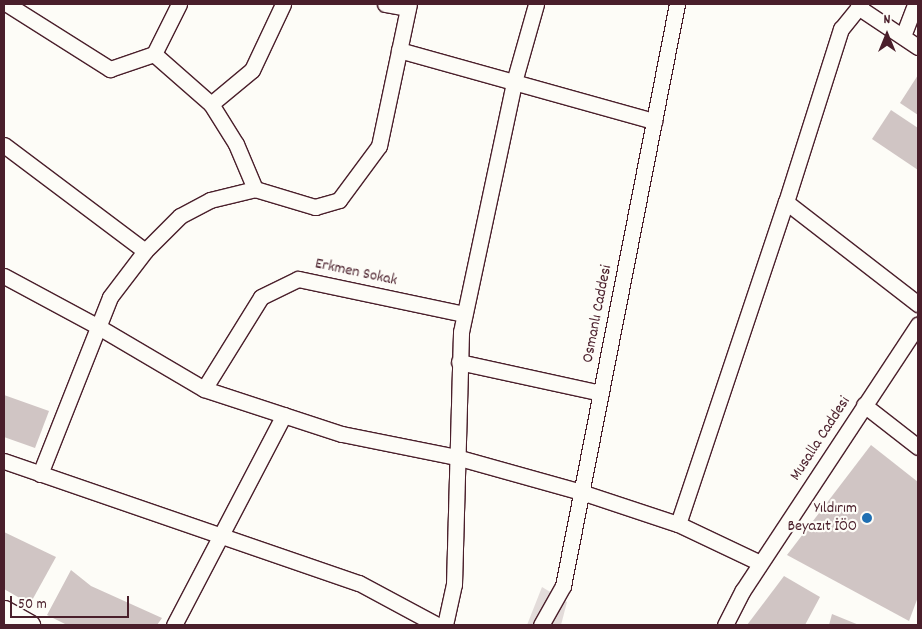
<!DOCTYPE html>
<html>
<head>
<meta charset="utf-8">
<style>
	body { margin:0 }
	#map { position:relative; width:922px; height:629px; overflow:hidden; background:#fdfcf7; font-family:Dekko,sans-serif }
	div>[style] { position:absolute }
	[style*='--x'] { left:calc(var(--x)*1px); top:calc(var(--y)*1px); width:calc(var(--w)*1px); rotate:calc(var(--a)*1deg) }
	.green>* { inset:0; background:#e3dcda }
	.building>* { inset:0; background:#d0c5c4 }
	.roads { filter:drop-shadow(1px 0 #4a1f2b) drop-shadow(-1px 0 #4a1f2b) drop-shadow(0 1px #4a1f2b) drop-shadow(0 -1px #4a1f2b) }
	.minor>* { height:15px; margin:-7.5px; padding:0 7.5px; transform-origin:7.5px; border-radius:7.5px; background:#fdfcf7 }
	.secondary>* { height:21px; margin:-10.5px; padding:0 10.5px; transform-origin:10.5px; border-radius:10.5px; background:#fdfcf7 }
	.dots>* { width:14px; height:14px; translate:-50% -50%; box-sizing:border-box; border:2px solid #fdfcf7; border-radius:50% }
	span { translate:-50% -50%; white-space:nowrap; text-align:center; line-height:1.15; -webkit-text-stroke:4.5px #fdfcf7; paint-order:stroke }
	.street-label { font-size:16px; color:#4a1f2b }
	.poi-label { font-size:16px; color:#4a1f2b }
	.right { translate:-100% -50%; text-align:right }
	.frame { position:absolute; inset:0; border:5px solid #4a1f2b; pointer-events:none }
	.north { position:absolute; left:862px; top:10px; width:50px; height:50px; -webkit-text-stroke:4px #fdfcf7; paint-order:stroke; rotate:0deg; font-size:14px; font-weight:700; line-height:20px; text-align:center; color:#4a1f2b }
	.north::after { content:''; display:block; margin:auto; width:18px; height:22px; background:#4a1f2b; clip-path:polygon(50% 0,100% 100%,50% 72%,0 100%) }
	.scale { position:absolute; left:10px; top:596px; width:119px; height:22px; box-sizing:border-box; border:2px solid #4a1f2b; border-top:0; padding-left:6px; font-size:15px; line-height:18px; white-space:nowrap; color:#4a1f2b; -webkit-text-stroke:4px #fdfcf7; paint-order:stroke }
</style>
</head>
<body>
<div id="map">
	<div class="green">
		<div style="clip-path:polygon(542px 587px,567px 602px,561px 625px,527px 625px)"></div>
	</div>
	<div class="building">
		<div style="clip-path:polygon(918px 75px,918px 115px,900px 103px)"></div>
		<div style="clip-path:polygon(891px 110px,918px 128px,918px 170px,872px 139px)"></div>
		<div style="clip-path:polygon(4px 395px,49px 411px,35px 448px,4px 437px)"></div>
		<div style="clip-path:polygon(871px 445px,918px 482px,918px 597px,909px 621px,787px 555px)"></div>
		<div style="clip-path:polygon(4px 532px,56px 557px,30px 604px,4px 589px)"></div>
		<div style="clip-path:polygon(71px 570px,91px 586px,162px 618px,157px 625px,67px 625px,47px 615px)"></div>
		<div style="clip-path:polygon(784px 576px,820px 597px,805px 625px,747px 625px)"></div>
		<div style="clip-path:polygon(832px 614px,859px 625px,829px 625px)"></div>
	</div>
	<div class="roads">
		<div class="minor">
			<div style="--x:7;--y:4;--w:122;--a:32.3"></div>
			<div style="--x:110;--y:69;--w:46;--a:-18.8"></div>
			<div style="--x:154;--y:54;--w:56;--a:-63.4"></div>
			<div style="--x:385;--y:4;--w:23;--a:10"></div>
			<div style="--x:858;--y:7;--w:72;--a:33.7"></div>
			<div style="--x:903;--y:36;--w:34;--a:-69"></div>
			<div style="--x:399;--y:50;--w:265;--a:15.6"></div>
			<div style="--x:154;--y:54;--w:76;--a:41.3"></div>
			<div style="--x:211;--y:104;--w:47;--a:58"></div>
			<div style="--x:236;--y:144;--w:49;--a:67.1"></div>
			<div style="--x:211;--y:104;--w:53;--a:-39.7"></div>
			<div style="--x:252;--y:70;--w:73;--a:-64.8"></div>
			<div style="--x:4;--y:145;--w:176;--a:36.9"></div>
			<div style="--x:786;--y:202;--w:167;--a:37.7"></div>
			<div style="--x:4;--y:276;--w:106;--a:28.3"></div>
			<div style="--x:97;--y:326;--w:124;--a:30.5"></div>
			<div style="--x:204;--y:389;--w:145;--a:18.1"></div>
			<div style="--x:342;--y:434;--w:116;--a:11.4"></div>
			<div style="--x:456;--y:457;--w:130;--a:15.6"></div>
			<div style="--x:581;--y:492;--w:102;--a:18.3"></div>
			<div style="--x:678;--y:524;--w:91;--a:25.4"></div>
			<div style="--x:459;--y:362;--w:145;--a:12.3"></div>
			<div style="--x:204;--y:389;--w:108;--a:-58.2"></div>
			<div style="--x:261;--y:297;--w:41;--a:-25.9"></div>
			<div style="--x:298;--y:279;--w:170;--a:11.9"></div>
			<div style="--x:864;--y:405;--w:68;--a:37.9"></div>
			<div style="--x:4;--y:461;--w:375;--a:19"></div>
			<div style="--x:359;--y:583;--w:89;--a:28.3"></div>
			<div style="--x:40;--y:474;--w:190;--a:-68.4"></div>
			<div style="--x:110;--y:297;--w:58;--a:-52.7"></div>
			<div style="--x:145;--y:251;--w:49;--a:-45"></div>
			<div style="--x:180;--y:216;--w:34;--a:-28"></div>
			<div style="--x:210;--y:200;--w:46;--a:-13.7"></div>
			<div style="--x:255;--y:189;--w:63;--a:16.7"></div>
			<div style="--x:315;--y:207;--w:25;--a:-16"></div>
			<div style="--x:339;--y:200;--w:67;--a:-53.5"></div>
			<div style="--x:379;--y:146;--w:145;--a:-78.1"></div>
			<div style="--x:678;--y:524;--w:340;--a:-71.5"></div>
			<div style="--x:786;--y:202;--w:182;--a:-72.4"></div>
			<div style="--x:841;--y:29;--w:32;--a:-51"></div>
			<div style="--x:174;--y:625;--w:237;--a:-62.4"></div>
			<div style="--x:445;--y:625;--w:42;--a:-77.6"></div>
			<div style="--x:454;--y:584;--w:252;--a:-88.4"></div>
			<div style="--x:461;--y:332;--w:256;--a:-78"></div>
			<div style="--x:514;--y:82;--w:81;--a:-74.2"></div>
			<div style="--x:541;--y:625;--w:45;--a:-60.6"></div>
			<div style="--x:563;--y:586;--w:593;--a:-78.92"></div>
			<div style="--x:725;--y:625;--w:39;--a:-63"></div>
			<div style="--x:743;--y:590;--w:318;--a:-56.6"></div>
		</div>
		<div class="secondary">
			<div style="--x:4;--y:611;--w:29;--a:29"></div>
		</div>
	</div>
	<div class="dots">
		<div style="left:867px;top:518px;background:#1f6fb2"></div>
	</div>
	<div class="street-label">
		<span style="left:356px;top:273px;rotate:12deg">Erkmen Sokak</span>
		<span style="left:598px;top:314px;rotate:-79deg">Osmanlı Caddesi</span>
		<span style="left:821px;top:439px;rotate:-57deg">Musalla Caddesi</span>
	</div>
	<div class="poi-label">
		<span class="right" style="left:857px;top:518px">Yıldırım<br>Beyazıt İÖO</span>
	</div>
	<div class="frame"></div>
	<div class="north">N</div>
	<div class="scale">50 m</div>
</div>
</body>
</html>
